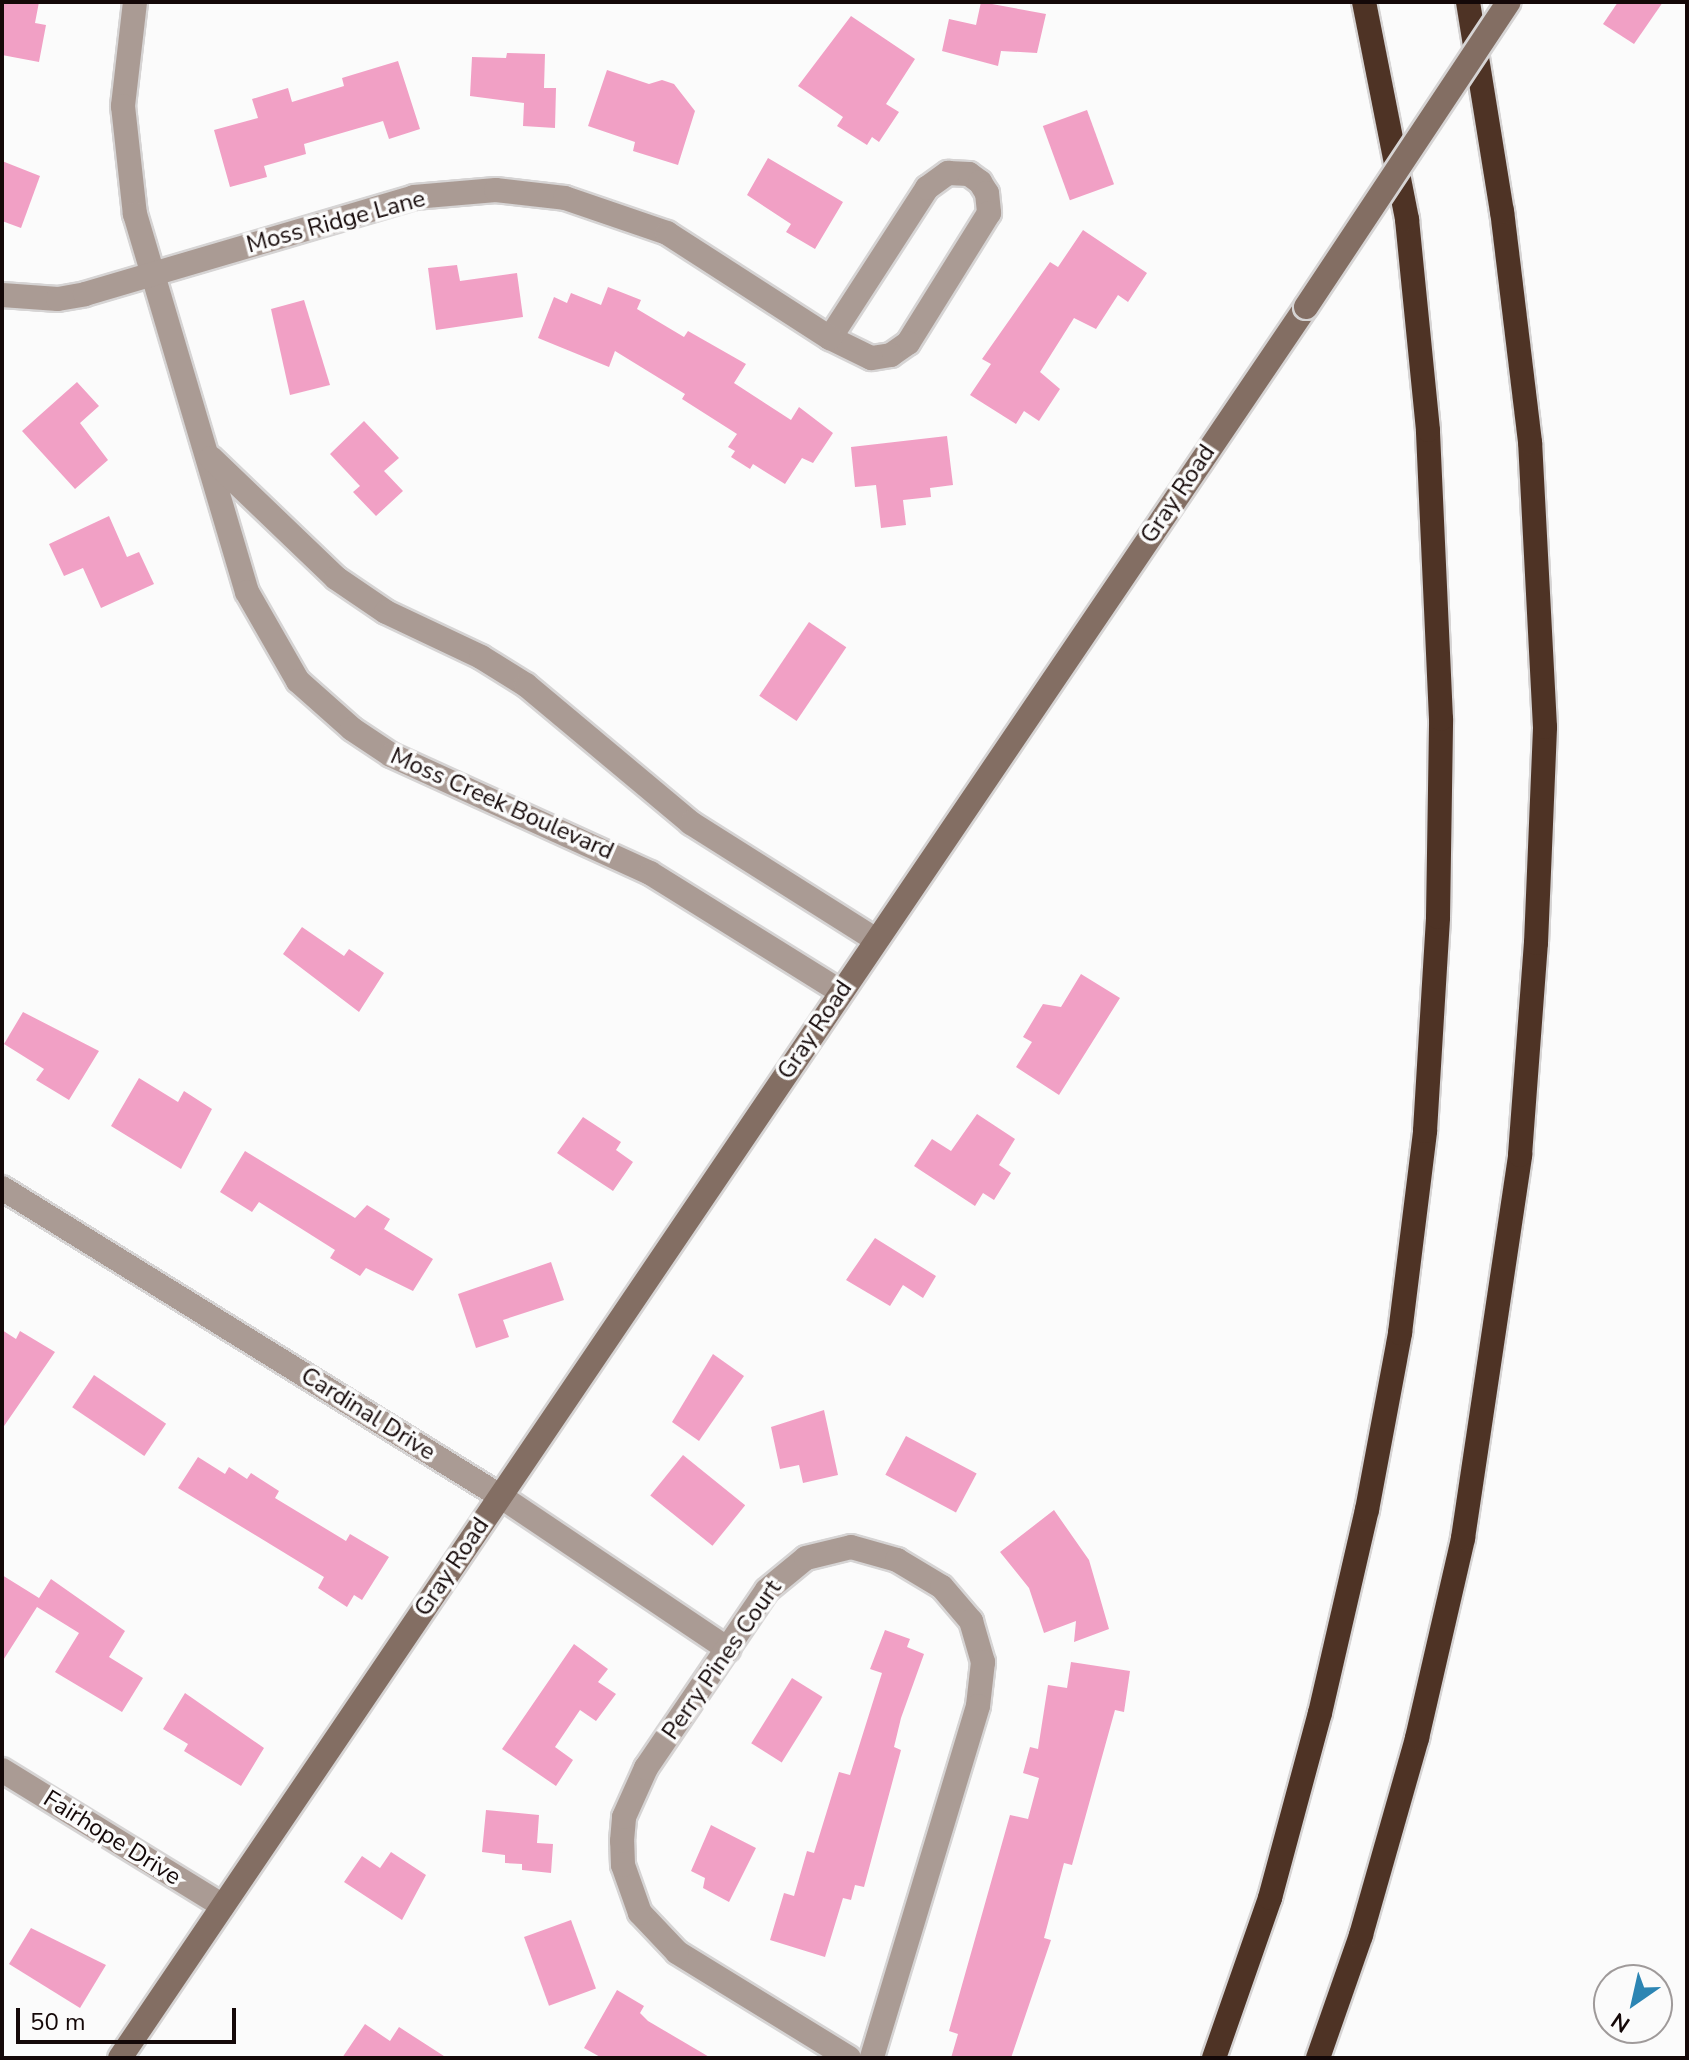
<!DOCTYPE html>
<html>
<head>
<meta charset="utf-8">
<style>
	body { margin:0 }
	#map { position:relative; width:1689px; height:2060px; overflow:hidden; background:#fbfbfb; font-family:"Nunito Sans",sans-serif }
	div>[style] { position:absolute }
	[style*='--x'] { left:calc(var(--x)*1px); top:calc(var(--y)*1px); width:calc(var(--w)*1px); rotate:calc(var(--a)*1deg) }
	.building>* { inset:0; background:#f1a0c5; transform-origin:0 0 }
	.roads { filter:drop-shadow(2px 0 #d6d4d4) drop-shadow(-2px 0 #d6d4d4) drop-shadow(0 2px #d6d4d4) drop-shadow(0 -2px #d6d4d4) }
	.street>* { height:24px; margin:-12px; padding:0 12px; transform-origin:12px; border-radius:12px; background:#aa9b94 }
	.secondary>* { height:24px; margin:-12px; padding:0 12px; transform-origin:12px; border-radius:12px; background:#836e63 }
	.highway>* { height:24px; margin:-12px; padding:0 12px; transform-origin:12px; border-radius:12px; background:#4e3325 }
	.bridges { filter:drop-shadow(2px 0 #d6d4d4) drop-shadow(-2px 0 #d6d4d4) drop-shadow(0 2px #d6d4d4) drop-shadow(0 -2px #d6d4d4) }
	.secondary-bridge>* { height:24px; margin:-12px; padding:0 12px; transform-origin:12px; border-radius:12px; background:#836e63 }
	span { translate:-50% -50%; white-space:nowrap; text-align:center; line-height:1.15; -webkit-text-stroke:7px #fbfbfb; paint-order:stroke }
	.street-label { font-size:24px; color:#140808 }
	.frame { position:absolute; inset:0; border:4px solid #140808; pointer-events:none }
	.north { position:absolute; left:1593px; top:1964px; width:80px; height:80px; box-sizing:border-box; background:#fbfbfb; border:2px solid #9f9a9a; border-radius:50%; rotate:214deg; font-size:22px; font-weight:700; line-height:32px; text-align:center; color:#140808 }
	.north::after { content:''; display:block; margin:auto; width:28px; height:36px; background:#2c85b3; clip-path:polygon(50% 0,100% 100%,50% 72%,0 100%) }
	.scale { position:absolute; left:16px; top:2008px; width:220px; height:36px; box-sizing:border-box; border:4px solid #140808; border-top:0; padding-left:10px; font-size:24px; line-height:28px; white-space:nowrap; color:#140808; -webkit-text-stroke:6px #fbfbfb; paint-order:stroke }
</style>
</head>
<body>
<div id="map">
	<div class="building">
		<div style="clip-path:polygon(2px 2px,39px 2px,35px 23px,46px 25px,39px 62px,2px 55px)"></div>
		<div style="clip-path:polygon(981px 2px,1046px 14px,1037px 53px,1001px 51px,998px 66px,942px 51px,949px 19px,976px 25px)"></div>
		<div style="clip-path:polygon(1618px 2px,1663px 2px,1634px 44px,1603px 24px)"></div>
		<div style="clip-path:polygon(851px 16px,915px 59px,886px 104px,899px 112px,879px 142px,872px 137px,867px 145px,837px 126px,843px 117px,798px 86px)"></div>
		<div style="clip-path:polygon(507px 53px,545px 54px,544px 88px,556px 88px,555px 128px,523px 126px,524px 103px,470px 96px,472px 57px,506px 58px)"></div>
		<div style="clip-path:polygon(398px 61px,420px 129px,389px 139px,383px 121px,304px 144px,306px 154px,264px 166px,267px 177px,230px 187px,214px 130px,258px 118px,252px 99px,288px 88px,292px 102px,344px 86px,342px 78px)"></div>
		<div style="clip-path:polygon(607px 70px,649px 84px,662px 80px,674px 84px,695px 111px,678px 165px,633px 151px,635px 142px,588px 126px)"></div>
		<div style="left:1087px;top:110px;width:79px;height:47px;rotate:70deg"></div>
		<div style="clip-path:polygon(768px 158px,843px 202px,815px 249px,786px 232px,791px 224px,747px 195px)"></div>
		<div style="clip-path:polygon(2px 161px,40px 176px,21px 228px,2px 221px)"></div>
		<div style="clip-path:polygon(1083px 230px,1147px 273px,1128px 302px,1118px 295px,1096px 329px,1074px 318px,1040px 372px,1060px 389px,1039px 421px,1024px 411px,1016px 424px,970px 395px,991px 364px,982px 359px,1050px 262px,1058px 267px)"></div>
		<div style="clip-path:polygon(457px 265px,460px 281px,517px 273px,523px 317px,436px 330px,428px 268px)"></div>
		<div style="clip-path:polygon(608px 287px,641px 300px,637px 309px,684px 337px,688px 331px,746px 364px,734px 383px,791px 420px,799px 407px,833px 433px,813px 463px,802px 458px,785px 484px,753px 464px,750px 469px,731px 457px,735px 451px,728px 447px,737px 434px,682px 399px,685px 394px,615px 351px,609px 367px,538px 338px,554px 297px,567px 303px,571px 293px,601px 305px)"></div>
		<div style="clip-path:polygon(304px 300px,330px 385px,290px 395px,271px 309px)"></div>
		<div style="clip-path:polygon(77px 382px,99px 406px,80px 423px,108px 460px,75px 489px,22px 431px)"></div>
		<div style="clip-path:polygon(364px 421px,399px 458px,384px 471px,403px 491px,376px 516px,353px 492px,360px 486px,330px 454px)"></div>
		<div style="clip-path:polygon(947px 436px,953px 485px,930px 488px,931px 497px,903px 500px,906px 525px,881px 528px,876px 485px,855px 487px,851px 447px)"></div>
		<div style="clip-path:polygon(109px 516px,127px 557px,139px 552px,154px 584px,101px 608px,83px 568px,64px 576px,49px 544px)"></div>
		<div style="left:809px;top:622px;width:45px;height:89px;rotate:34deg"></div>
		<div style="clip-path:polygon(302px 927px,344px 956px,349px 949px,384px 973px,359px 1012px,283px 954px)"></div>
		<div style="clip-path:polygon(1081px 974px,1120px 998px,1059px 1095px,1016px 1067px,1032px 1042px,1023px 1037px,1043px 1004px,1061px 1007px)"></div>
		<div style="clip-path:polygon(23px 1012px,99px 1051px,69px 1100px,36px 1080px,44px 1069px,4px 1044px)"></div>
		<div style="clip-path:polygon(139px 1078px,178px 1102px,184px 1091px,212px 1109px,181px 1169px,111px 1126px)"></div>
		<div style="clip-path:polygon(977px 1114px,1015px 1139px,999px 1165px,1011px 1173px,994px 1200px,983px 1193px,975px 1206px,914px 1166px,932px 1139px,951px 1151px)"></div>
		<div style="clip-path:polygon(583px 1117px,621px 1142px,616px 1150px,633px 1162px,613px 1191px,557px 1153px)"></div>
		<div style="clip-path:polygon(245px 1151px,355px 1218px,367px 1205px,390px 1219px,384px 1229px,433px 1259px,413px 1291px,366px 1268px,360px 1276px,330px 1258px,335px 1250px,259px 1202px,252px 1212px,220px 1192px)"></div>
		<div style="clip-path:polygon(875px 1238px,936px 1276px,923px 1298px,903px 1285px,890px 1306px,846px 1280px)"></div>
		<div style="clip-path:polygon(551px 1262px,564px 1300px,503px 1320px,509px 1337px,476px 1348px,458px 1294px)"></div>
		<div style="clip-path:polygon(2px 1330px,16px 1339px,20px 1331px,55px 1352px,2px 1429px)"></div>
		<div style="clip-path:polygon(713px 1354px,744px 1376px,699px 1441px,672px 1422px)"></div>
		<div style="left:94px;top:1375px;width:87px;height:39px;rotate:34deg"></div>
		<div style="clip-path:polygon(824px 1410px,838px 1475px,803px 1483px,799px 1465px,780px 1469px,771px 1427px)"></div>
		<div style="left:906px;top:1436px;width:80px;height:44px;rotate:28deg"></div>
		<div style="left:683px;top:1455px;width:80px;height:52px;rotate:39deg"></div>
		<div style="clip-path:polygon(198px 1457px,225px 1474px,229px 1467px,247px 1479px,251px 1473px,279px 1491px,275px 1498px,346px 1541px,350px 1534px,389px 1557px,362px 1600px,354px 1595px,347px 1607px,318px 1588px,324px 1577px,178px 1488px)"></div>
		<div style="clip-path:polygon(1054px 1510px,1089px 1560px,1109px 1629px,1074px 1642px,1076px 1621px,1044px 1633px,1029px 1588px,1000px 1552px)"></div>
		<div style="clip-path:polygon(2px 1575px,39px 1598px,51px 1579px,125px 1631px,109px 1657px,143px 1678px,122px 1712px,55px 1672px,79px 1633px,37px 1607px,2px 1662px)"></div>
		<div style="clip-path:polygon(885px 1630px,910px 1639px,907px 1647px,924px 1654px,901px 1718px,894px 1747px,901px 1750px,864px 1887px,855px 1885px,851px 1900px,843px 1898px,825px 1957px,770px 1940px,784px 1893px,794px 1896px,807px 1851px,814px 1853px,839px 1772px,850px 1775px,882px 1673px,870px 1669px)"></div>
		<div style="clip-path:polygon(574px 1644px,608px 1669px,598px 1682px,616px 1694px,596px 1721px,580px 1710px,555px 1747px,573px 1760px,556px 1786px,502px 1749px)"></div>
		<div style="clip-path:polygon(1071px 1662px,1130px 1671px,1124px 1712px,1115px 1710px,1072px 1865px,1064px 1863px,1044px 1938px,1051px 1940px,1011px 2058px,951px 2058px,958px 2034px,949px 2031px,1010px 1815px,1028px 1819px,1039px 1778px,1023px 1773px,1030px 1747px,1038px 1749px,1048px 1685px,1067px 1688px)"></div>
		<div style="left:792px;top:1678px;width:36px;height:77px;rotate:32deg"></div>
		<div style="clip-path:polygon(185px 1693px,264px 1748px,241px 1786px,184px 1751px,188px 1744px,163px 1729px)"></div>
		<div style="clip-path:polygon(486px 1810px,539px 1815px,537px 1843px,553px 1844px,551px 1873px,522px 1870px,522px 1864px,505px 1863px,505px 1855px,482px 1852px)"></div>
		<div style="clip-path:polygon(711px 1825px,756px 1848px,729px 1902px,703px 1888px,705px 1878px,691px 1871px)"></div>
		<div style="clip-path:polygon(391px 1852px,426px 1875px,402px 1920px,344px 1882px,362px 1856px,380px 1868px)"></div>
		<div style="left:571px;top:1920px;width:73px;height:50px;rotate:70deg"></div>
		<div style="clip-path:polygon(31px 1928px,106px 1965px,80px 2008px,9px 1964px)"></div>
		<div style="clip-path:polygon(617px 1990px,644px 2006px,640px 2013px,648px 2021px,711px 2058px,602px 2058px,584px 2048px)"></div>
		<div style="clip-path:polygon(365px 2024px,390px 2041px,399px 2027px,447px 2058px,342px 2058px)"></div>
	</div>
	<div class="roads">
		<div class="street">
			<div style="--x:135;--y:2;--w:105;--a:96.6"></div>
			<div style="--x:123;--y:106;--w:109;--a:83.7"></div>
			<div style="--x:135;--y:214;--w:394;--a:73.5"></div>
			<div style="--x:247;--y:592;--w:103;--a:60.2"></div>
			<div style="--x:298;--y:681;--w:72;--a:41.6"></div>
			<div style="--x:352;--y:729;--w:47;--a:33.7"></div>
			<div style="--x:391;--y:755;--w:285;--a:24.5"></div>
			<div style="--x:650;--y:873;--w:225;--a:31.9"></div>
			<div style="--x:948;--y:173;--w:21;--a:3"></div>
			<div style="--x:969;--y:174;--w:14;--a:36"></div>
			<div style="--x:980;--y:182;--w:13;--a:58"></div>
			<div style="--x:987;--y:193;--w:20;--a:84"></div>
			<div style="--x:989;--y:213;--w:153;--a:121.9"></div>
			<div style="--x:908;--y:343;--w:21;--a:145"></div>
			<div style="--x:891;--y:355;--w:20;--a:171"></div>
			<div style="--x:871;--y:358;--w:46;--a:-154"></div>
			<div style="--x:830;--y:338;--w:179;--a:-57.1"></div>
			<div style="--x:927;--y:188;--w:26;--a:-36"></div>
			<div style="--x:2;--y:295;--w:56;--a:4.1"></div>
			<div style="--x:58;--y:299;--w:27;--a:-10"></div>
			<div style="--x:85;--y:294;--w:343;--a:-16.4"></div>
			<div style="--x:414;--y:197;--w:82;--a:-4.9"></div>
			<div style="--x:496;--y:190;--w:69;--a:6.6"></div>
			<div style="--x:565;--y:198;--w:108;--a:18.9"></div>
			<div style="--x:667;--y:233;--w:194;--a:32.8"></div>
			<div style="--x:211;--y:458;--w:173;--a:43.8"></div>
			<div style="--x:336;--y:578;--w:60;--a:34.2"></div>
			<div style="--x:386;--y:612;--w:105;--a:25.3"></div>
			<div style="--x:481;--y:657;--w:53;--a:31.9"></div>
			<div style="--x:526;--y:685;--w:215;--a:39.9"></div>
			<div style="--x:691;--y:823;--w:219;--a:32.3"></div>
			<div style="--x:2;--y:1188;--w:586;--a:31.74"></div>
			<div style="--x:500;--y:1496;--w:275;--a:33.9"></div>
			<div style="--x:2;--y:1770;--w:259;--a:31.6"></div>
			<div style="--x:849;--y:2058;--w:202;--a:-148.4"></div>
			<div style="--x:677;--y:1952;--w:54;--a:-133.5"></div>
			<div style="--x:640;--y:1913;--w:51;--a:-109.5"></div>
			<div style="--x:623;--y:1865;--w:24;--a:-92"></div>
			<div style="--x:622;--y:1841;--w:24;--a:-85"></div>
			<div style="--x:624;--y:1817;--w:54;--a:-65.8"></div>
			<div style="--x:646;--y:1768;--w:215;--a:-55.8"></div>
			<div style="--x:767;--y:1590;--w:50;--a:-39.4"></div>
			<div style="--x:806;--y:1558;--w:46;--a:-13.7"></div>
			<div style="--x:851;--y:1547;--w:48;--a:15.8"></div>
			<div style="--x:897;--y:1560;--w:52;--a:31"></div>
			<div style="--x:942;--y:1587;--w:45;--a:49.5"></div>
			<div style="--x:971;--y:1621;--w:43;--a:73.7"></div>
			<div style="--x:983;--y:1662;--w:44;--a:96.5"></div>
			<div style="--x:978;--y:1706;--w:368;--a:106.8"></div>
		</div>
		<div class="secondary">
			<div style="--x:120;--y:2058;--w:2115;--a:-55.89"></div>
		</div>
		<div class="highway">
			<div style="--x:1214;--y:2058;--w:170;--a:-70.7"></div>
			<div style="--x:1270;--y:1898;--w:192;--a:-74.9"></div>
			<div style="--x:1320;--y:1713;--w:208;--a:-77"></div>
			<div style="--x:1367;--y:1510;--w:180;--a:-79.4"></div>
			<div style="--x:1400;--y:1333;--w:204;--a:-82.9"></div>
			<div style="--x:1425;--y:1131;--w:214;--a:-86.5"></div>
			<div style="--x:1438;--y:917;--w:198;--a:-89.1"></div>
			<div style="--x:1441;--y:719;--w:289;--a:-92.6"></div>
			<div style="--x:1428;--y:430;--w:212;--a:-95.7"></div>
			<div style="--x:1407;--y:219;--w:221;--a:-101.2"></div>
			<div style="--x:1318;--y:2058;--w:130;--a:-70.7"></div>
			<div style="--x:1361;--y:1935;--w:205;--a:-74.1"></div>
			<div style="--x:1417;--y:1738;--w:205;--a:-77"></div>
			<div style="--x:1463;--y:1538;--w:387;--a:-81.5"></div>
			<div style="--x:1520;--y:1155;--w:213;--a:-85.7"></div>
			<div style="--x:1536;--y:943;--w:216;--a:-87.6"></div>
			<div style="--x:1545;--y:727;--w:285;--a:-93"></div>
			<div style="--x:1530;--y:442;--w:232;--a:-96.9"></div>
			<div style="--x:1502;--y:212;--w:213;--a:-99.2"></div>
		</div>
	</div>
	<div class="bridges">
		<div class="secondary-bridge">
			<div style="--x:1306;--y:307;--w:366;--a:-56.4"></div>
		</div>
	</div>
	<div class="street-label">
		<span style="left:336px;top:222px;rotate:-15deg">Moss Ridge Lane</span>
		<span style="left:1178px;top:494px;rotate:-56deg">Gray Road</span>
		<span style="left:502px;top:804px;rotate:24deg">Moss Creek Boulevard</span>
		<span style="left:815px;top:1030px;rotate:-56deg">Gray Road</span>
		<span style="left:368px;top:1414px;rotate:32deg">Cardinal Drive</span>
		<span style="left:452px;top:1567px;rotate:-56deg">Gray Road</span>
		<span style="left:722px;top:1660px;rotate:-55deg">Perry Pines Court</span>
		<span style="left:112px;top:1838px;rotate:32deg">Fairhope Drive</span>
	</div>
	<div class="frame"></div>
	<div class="north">N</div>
	<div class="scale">50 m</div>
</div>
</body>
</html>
